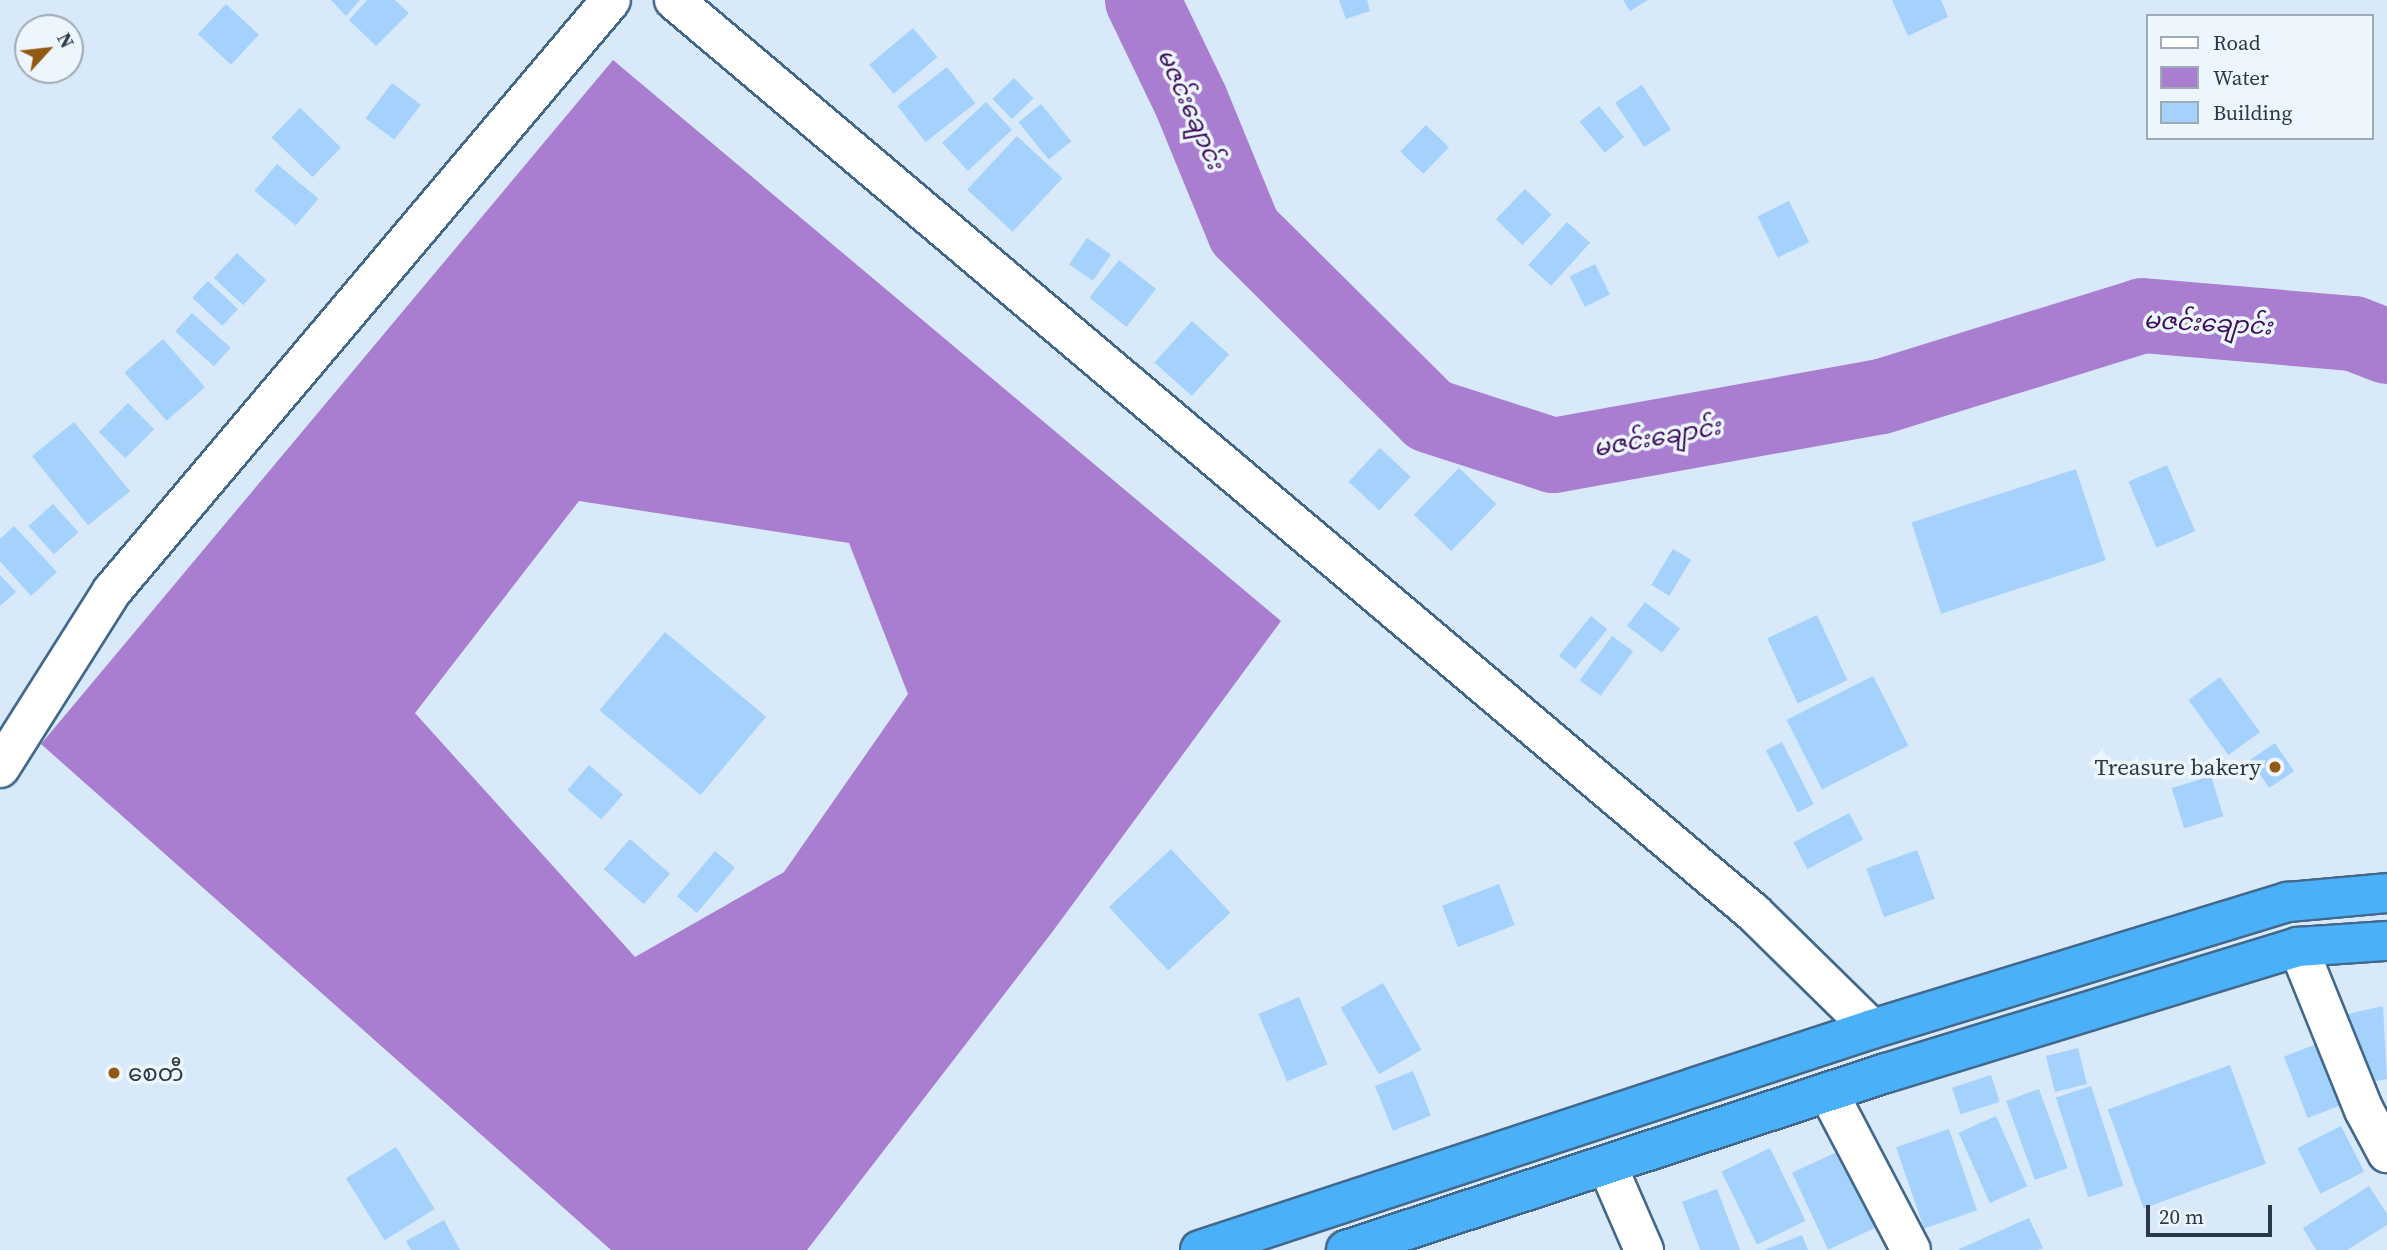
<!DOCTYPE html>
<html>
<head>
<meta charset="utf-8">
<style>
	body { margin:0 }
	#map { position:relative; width:2387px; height:1250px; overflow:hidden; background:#d8e9f9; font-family:"Source Serif 4","Noto Sans Myanmar",serif }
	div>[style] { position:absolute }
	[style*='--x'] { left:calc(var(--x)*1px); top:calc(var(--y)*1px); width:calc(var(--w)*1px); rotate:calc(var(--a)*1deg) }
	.water>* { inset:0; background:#a97ed1 }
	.river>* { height:75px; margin:-37.5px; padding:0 37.5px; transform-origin:37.5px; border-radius:37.5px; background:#a97ed1 }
	.building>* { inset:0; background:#a4d2fc; transform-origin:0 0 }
	.roads { filter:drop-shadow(2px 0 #42698c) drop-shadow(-2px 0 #42698c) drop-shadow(0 2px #42698c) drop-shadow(0 -2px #42698c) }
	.minor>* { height:38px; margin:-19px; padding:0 19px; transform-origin:19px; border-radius:19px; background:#fff }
	.trunk>* { height:38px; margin:-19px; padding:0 19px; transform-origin:19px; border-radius:19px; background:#4ab0f8 }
	.dots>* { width:19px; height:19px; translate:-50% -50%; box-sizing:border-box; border:4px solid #edf5fd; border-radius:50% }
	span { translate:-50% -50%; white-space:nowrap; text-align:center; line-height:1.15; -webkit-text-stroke:7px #edf5fd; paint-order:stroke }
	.poi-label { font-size:23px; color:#283a49 }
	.right { translate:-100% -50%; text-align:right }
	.left { translate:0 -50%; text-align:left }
	.water-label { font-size:24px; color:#3b0e59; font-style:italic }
	.legend { position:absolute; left:2146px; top:14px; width:228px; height:126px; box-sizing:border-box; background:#edf5fd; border:2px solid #9eaab5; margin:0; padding:9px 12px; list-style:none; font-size:21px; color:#283a49 }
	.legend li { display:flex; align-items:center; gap:14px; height:35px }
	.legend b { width:35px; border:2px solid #9eaab5 }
	.north { position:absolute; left:14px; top:14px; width:70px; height:70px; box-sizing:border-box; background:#edf5fd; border:2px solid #9eaab5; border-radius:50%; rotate:63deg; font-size:19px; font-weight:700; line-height:28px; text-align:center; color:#283a49 }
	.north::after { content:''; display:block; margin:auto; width:24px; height:32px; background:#915a12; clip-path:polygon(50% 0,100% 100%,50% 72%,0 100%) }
	.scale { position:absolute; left:2146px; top:1205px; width:126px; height:32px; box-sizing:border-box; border:4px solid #283a49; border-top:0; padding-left:9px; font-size:21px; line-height:24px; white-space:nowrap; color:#283a49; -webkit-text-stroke:5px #edf5fd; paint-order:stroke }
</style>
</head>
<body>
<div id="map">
	<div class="water">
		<div style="clip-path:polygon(evenodd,613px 60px,1281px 621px,1053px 931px,807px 1250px,611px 1250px,41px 744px,613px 60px,579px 501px,849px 543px,908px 694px,784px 872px,635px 957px,415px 713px,579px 501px)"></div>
	</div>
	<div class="river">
		<div style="--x:1142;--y:0;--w:113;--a:64.3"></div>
		<div style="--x:1191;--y:102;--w:139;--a:67.7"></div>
		<div style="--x:1244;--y:231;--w:261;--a:44.8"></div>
		<div style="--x:1429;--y:415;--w:130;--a:17.9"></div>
		<div style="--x:1553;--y:455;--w:333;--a:-10.2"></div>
		<div style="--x:1881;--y:396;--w:273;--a:-17.2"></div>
		<div style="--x:2142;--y:315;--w:212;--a:4.9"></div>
		<div style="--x:2353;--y:333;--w:36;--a:21"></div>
	</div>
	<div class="building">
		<div style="clip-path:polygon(331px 0,360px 0,346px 16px)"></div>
		<div style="clip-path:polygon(367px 0,395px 0,409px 13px,376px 46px,349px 20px)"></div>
		<div style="clip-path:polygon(1339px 0,1367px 0,1370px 11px,1346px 19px)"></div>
		<div style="clip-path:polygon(1623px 0,1648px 0,1630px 11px)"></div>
		<div style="clip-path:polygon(1892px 0,1941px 0,1948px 17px,1908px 36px)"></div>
		<div style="left:226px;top:4px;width:45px;height:41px;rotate:43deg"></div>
		<div style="left:913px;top:28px;width:38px;height:57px;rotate:50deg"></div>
		<div style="left:947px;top:67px;width:46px;height:63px;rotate:52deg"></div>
		<div style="left:1014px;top:78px;width:28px;height:30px;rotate:46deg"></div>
		<div style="left:392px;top:83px;width:36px;height:44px;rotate:37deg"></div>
		<div style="left:1642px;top:85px;width:53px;height:32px;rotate:57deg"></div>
		<div style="left:986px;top:102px;width:38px;height:60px;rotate:47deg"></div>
		<div style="left:1041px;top:104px;width:48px;height:29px;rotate:51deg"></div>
		<div style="left:1599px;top:106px;width:40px;height:25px;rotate:51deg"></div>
		<div style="left:300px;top:108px;width:57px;height:41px;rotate:44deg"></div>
		<div style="left:1426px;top:125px;width:32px;height:37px;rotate:44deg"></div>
		<div style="left:1017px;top:136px;width:62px;height:73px;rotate:43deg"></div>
		<div style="left:277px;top:164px;width:54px;height:35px;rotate:40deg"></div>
		<div style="left:1525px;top:189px;width:37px;height:42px;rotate:44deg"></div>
		<div style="left:1789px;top:201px;width:46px;height:35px;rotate:64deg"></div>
		<div style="left:1567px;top:222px;width:31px;height:58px;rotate:42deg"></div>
		<div style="left:1087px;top:238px;width:29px;height:32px;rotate:34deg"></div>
		<div style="left:237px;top:253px;width:40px;height:34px;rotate:43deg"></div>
		<div style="left:1119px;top:260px;width:47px;height:48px;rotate:38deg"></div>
		<div style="left:1595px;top:264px;width:34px;height:28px;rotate:64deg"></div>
		<div style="left:208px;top:281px;width:41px;height:23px;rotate:43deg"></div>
		<div style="left:192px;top:313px;width:52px;height:25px;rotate:42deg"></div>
		<div style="left:1192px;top:321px;width:50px;height:56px;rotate:42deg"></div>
		<div style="left:163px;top:339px;width:64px;height:51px;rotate:49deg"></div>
		<div style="left:128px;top:403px;width:37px;height:41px;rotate:45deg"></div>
		<div style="left:74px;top:422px;width:89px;height:54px;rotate:51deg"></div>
		<div style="left:1380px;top:448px;width:42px;height:46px;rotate:43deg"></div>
		<div style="left:2167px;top:465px;width:72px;height:42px;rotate:67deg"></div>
		<div style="left:1459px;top:468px;width:52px;height:65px;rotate:44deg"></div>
		<div style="left:2076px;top:469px;width:96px;height:173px;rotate:72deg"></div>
		<div style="left:53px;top:504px;width:38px;height:33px;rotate:48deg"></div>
		<div style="clip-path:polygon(14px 526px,57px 572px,31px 596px,0 561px,0 539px)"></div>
		<div style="left:1673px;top:549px;width:21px;height:42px;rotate:31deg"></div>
		<div style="clip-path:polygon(0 575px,16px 592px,0 606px)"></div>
		<div style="left:1645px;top:602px;width:44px;height:30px;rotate:37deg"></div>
		<div style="left:1817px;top:615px;width:72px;height:55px;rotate:65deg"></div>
		<div style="left:1591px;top:616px;width:21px;height:51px;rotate:39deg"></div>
		<div style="left:665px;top:632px;width:132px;height:102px;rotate:40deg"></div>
		<div style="left:1612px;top:636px;width:26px;height:55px;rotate:36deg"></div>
		<div style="left:1873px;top:676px;width:78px;height:97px;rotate:63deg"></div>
		<div style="left:2220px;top:677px;width:68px;height:39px;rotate:54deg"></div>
		<div style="left:1782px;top:742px;width:70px;height:18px;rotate:63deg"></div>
		<div style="left:2275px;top:743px;width:34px;height:30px;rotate:56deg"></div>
		<div style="left:589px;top:765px;width:45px;height:33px;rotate:41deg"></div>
		<div style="left:2211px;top:776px;width:42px;height:41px;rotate:73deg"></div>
		<div style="left:1849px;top:813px;width:30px;height:63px;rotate:62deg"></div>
		<div style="left:630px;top:839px;width:53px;height:40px;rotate:41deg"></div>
		<div style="left:1171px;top:849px;width:87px;height:85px;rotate:47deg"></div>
		<div style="left:1917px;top:850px;width:52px;height:54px;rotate:70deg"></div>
		<div style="left:715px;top:851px;width:26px;height:59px;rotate:40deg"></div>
		<div style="left:1499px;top:884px;width:44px;height:61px;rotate:69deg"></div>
		<div style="left:1383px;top:983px;width:77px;height:49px;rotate:60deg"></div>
		<div style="left:1299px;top:997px;width:73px;height:44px;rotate:67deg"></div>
		<div style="clip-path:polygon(2383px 1006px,2387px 1079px,2364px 1083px,2348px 1014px)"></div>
		<div style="left:2327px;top:1040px;width:66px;height:46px;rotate:69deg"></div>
		<div style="left:2078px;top:1048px;width:37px;height:33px;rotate:76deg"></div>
		<div style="left:2230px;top:1065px;width:105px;height:130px;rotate:70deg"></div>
		<div style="left:1413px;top:1071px;width:48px;height:41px;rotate:68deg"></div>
		<div style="left:1991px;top:1075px;width:28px;height:41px;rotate:72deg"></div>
		<div style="left:2091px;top:1086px;width:105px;height:37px;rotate:72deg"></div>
		<div style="left:2039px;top:1089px;width:84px;height:35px;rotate:70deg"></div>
		<div style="left:1996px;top:1116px;width:77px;height:41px;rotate:66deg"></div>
		<div style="left:2341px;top:1126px;width:51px;height:49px;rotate:63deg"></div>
		<div style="left:1949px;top:1129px;width:86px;height:56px;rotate:71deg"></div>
		<div style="left:396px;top:1147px;width:73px;height:59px;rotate:58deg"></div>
		<div style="left:1770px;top:1148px;width:81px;height:54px;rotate:64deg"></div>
		<div style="left:1841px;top:1150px;width:85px;height:54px;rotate:65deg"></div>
		<div style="clip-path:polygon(2369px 1186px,2387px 1214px,2387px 1225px,2347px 1250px,2316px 1250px,2303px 1228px)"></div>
		<div style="clip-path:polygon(1717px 1189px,1740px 1250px,1700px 1250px,1682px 1202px)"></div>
		<div style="clip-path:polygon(2029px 1218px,2043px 1248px,2038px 1250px,1957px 1250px)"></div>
		<div style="clip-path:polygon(444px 1220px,460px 1250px,411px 1250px,406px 1241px)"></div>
		<div style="clip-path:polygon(1802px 1235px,1808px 1250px,1764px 1250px)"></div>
	</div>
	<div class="roads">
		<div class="minor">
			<div style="--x:674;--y:0;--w:1414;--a:40.21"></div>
			<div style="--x:1754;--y:913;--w:165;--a:44.5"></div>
			<div style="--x:0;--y:768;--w:209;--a:-57.7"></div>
			<div style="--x:112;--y:591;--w:773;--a:-49.82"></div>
			<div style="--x:2298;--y:947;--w:176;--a:68"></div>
			<div style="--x:2364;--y:1110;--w:49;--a:61.9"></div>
			<div style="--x:1829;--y:1094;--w:176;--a:62.3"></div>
			<div style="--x:1607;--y:1165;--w:93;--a:66.5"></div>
		</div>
		<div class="trunk">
			<div style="--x:1200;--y:1250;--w:707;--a:-18.2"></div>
			<div style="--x:1872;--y:1029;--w:435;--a:-17"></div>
			<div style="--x:2288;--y:902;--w:99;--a:-5.2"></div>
			<div style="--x:1346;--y:1250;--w:568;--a:-18.15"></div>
			<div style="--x:1886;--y:1073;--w:431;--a:-17"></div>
			<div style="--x:2298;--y:947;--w:89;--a:-3.9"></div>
		</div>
	</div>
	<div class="dots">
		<div style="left:2275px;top:767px;background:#915a12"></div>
		<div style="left:114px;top:1073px;background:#915a12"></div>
	</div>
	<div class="poi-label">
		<span class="right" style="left:2261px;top:767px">Treasure bakery</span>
		<span class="left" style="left:128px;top:1073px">စေတီ</span>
	</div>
	<div class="water-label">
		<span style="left:1191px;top:109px;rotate:66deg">မဇင်းချောင်း</span>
		<span style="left:2208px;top:323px;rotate:3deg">မဇင်းချောင်း</span>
		<span style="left:1657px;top:437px;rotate:-10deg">မဇင်းချောင်း</span>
	</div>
	<ul class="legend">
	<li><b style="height:9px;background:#fff"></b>Road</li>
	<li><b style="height:19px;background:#a97ed1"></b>Water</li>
	<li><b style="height:19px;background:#a4d2fc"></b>Building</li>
	</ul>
	<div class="north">N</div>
	<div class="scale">20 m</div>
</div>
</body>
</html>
